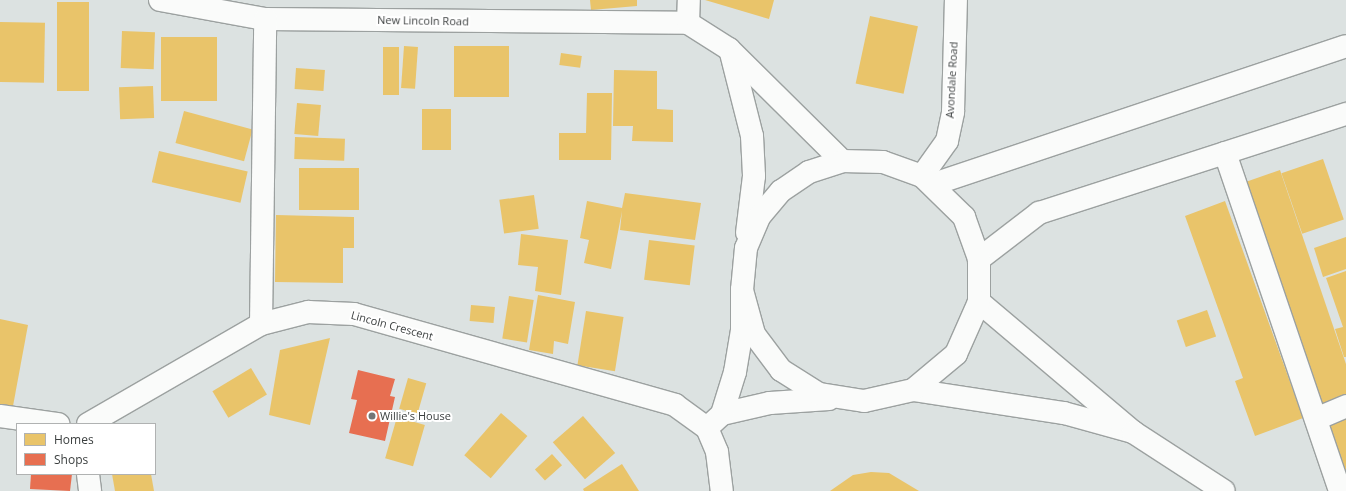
<!DOCTYPE html>
<html>
<head>
<meta charset="utf-8">
<style>
	body { margin:0 }
	#map { position:relative; width:1346px; height:491px; overflow:hidden; background:#dce2e1; font-family:"Open Sans",sans-serif }
	div>[style] { position:absolute }
	[style*='--x'] { left:calc(var(--x)*1px); top:calc(var(--y)*1px); width:calc(var(--w)*1px); rotate:calc(var(--a)*1deg) }
	.homes>* { inset:0; background:#e9c46a; transform-origin:0 0 }
	.shops>* { inset:0; background:#e76f51 }
	.roads { filter:drop-shadow(1px 0 #9ca1a0) drop-shadow(-1px 0 #9ca1a0) drop-shadow(0 1px #9ca1a0) drop-shadow(0 -1px #9ca1a0) }
	.street>* { height:22px; margin:-11px; padding:0 11px; transform-origin:11px; border-radius:11px; background:#fafbfa }
	.dots>* { width:11px; height:11px; translate:-50% -50%; box-sizing:border-box; border:2px solid #fff; border-radius:50% }
	span { translate:-50% -50%; white-space:nowrap; text-align:center; line-height:1.15; -webkit-text-stroke:4px #fff; paint-order:stroke }
	.street-label { font-size:11px; color:#3a3e3e }
	.poi-label { font-size:11px; color:#3a3e3e }
	.left { translate:0 -50%; text-align:left }
	.legend { position:absolute; left:16px; top:423px; width:140px; height:52px; box-sizing:border-box; background:#fff; border:1px solid #b0b2b2; margin:0; padding:5px 7px; list-style:none; font-size:12px; color:#3a3e3e }
	.legend li { display:flex; align-items:center; gap:8px; height:20px }
	.legend b { width:20px; border:1px solid #b0b2b2 }
</style>
</head>
<body>
<div id="map">
	<div class="homes">
		<div style="clip-path:polygon(590px 0,637px 0,637px 6px,591px 10px)"></div>
		<div style="clip-path:polygon(705px 0,774px 0,769px 19px)"></div>
		<div style="left:57px;top:2px;width:32px;height:89px"></div>
		<div style="left:870px;top:16px;width:49px;height:69px;rotate:12deg"></div>
		<div style="left:0;top:22px;width:45px;height:60px;rotate:1deg"></div>
		<div style="left:122px;top:31px;width:33px;height:37px;rotate:2deg"></div>
		<div style="left:161px;top:37px;width:56px;height:64px"></div>
		<div style="left:404px;top:46px;width:14px;height:42px;rotate:4deg"></div>
		<div style="left:454px;top:46px;width:55px;height:51px"></div>
		<div style="left:383px;top:47px;width:16px;height:48px"></div>
		<div style="left:561px;top:53px;width:21px;height:12px;rotate:8deg"></div>
		<div style="left:296px;top:68px;width:29px;height:21px;rotate:4deg"></div>
		<div style="clip-path:polygon(614px 70px,657px 71px,657px 109px,673px 110px,673px 142px,632px 141px,633px 126px,613px 126px)"></div>
		<div style="left:153px;top:86px;width:32px;height:34px;rotate:88deg"></div>
		<div style="clip-path:polygon(587px 93px,612px 93px,611px 160px,559px 160px,559px 133px,586px 133px)"></div>
		<div style="left:297px;top:103px;width:24px;height:31px;rotate:5deg"></div>
		<div style="left:422px;top:109px;width:29px;height:41px"></div>
		<div style="left:184px;top:111px;width:71px;height:33px;rotate:15deg"></div>
		<div style="left:295px;top:137px;width:50px;height:22px;rotate:2deg"></div>
		<div style="left:159px;top:151px;width:91px;height:32px;rotate:13deg"></div>
		<div style="left:1323px;top:159px;width:64px;height:44px;rotate:71deg"></div>
		<div style="left:299px;top:168px;width:60px;height:42px"></div>
		<div style="clip-path:polygon(1280px 170px,1346px 364px,1346px 396px,1313px 407px,1237px 185px)"></div>
		<div style="clip-path:polygon(625px 193px,701px 203px,695px 240px,620px 230px,622px 211px,611px 269px,584px 263px,589px 240px,580px 238px,587px 201px,622px 208px)"></div>
		<div style="left:534px;top:195px;width:34px;height:35px;rotate:82deg"></div>
		<div style="clip-path:polygon(1225px 201px,1303px 418px,1255px 436px,1235px 381px,1243px 378px,1185px 216px)"></div>
		<div style="clip-path:polygon(276px 215px,354px 217px,354px 248px,343px 248px,343px 283px,275px 282px)"></div>
		<div style="clip-path:polygon(521px 234px,568px 240px,561px 295px,535px 291px,538px 267px,518px 265px)"></div>
		<div style="clip-path:polygon(1346px 237px,1346px 269px,1323px 277px,1314px 248px)"></div>
		<div style="left:649px;top:240px;width:46px;height:40px;rotate:7deg"></div>
		<div style="clip-path:polygon(1346px 271px,1346px 357px,1344px 357px,1335px 329px,1343px 327px,1326px 278px)"></div>
		<div style="clip-path:polygon(538px 295px,575px 302px,568px 344px,554px 341px,553px 354px,529px 350px)"></div>
		<div style="left:509px;top:296px;width:25px;height:43px;rotate:9deg"></div>
		<div style="left:471px;top:305px;width:24px;height:16px;rotate:5deg"></div>
		<div style="left:1207px;top:310px;width:28px;height:32px;rotate:71deg"></div>
		<div style="left:586px;top:311px;width:38px;height:55px;rotate:9deg"></div>
		<div style="clip-path:polygon(0 319px,28px 325px,13px 406px,0 404px)"></div>
		<div style="clip-path:polygon(330px 338px,310px 425px,269px 415px,280px 350px)"></div>
		<div style="left:251px;top:368px;width:31px;height:45px;rotate:59deg"></div>
		<div style="left:408px;top:378px;width:19px;height:32px;rotate:16deg"></div>
		<div style="clip-path:polygon(1346px 409px,1346px 491px,1318px 419px)"></div>
		<div style="left:501px;top:413px;width:35px;height:56px;rotate:41deg"></div>
		<div style="left:583px;top:416px;width:49px;height:40px;rotate:49deg"></div>
		<div style="left:397px;top:417px;width:29px;height:43px;rotate:16deg"></div>
		<div style="left:552px;top:454px;width:15px;height:23px;rotate:48deg"></div>
		<div style="clip-path:polygon(622px 464px,639px 491px,584px 491px,583px 489px)"></div>
		<div style="clip-path:polygon(871px 472px,889px 473px,919px 491px,830px 491px,853px 475px)"></div>
		<div style="clip-path:polygon(112px 474px,151px 474px,154px 491px,115px 491px)"></div>
	</div>
	<div class="shops">
		<div style="clip-path:polygon(358px 370px,395px 379px,390px 396px,395px 397px,385px 441px,349px 433px,357px 400px,351px 399px)"></div>
		<div style="clip-path:polygon(31px 474px,72px 474px,70px 491px,30px 489px)"></div>
	</div>
	<div class="roads">
		<div class="street">
			<div style="--x:160;--y:0;--w:107;--a:10.3"></div>
			<div style="--x:265;--y:19;--w:423;--a:0.5"></div>
			<div style="--x:688;--y:23;--w:49;--a:32.4"></div>
			<div style="--x:729;--y:49;--w:159;--a:44.7"></div>
			<div style="--x:688;--y:23;--w:23;--a:-88"></div>
			<div style="--x:731;--y:53;--w:86;--a:75.8"></div>
			<div style="--x:752;--y:136;--w:40;--a:87.1"></div>
			<div style="--x:754;--y:176;--w:57;--a:97"></div>
			<div style="--x:1225;--y:153;--w:357;--a:71.2"></div>
			<div style="--x:922;--y:176;--w:43;--a:-54.5"></div>
			<div style="--x:947;--y:141;--w:30;--a:-78"></div>
			<div style="--x:953;--y:112;--w:112;--a:-88.5"></div>
			<div style="--x:934;--y:184;--w:434;--a:-18.5"></div>
			<div style="--x:979;--y:259;--w:76;--a:-37.5"></div>
			<div style="--x:1039;--y:213;--w:323;--a:-17.9"></div>
			<div style="--x:261;--y:324;--w:305;--a:-89.2"></div>
			<div style="--x:913;--y:390;--w:153;--a:8.7"></div>
			<div style="--x:1064;--y:413;--w:72;--a:15.4"></div>
			<div style="--x:1133;--y:432;--w:202;--a:-139.8"></div>
			<div style="--x:722;--y:414;--w:49;--a:-12.9"></div>
			<div style="--x:770;--y:403;--w:59;--a:-3.9"></div>
			<div style="--x:0;--y:416;--w:59;--a:7.9"></div>
			<div style="--x:1316;--y:419;--w:33;--a:-23"></div>
			<div style="--x:88;--y:424;--w:200;--a:-30"></div>
			<div style="--x:261;--y:324;--w:49;--a:-14.3"></div>
			<div style="--x:308;--y:312;--w:46;--a:2.5"></div>
			<div style="--x:354;--y:314;--w:334;--a:15.8"></div>
			<div style="--x:675;--y:405;--w:39;--a:36"></div>
			<div style="--x:707;--y:428;--w:21;--a:-43"></div>
			<div style="--x:722;--y:414;--w:44;--a:-72.8"></div>
			<div style="--x:735;--y:372;--w:43;--a:-80.5"></div>
			<div style="--x:742;--y:330;--w:40;--a:-90"></div>
			<div style="--x:742;--y:290;--w:42;--a:-84.6"></div>
			<div style="--x:746;--y:248;--w:34;--a:-67"></div>
			<div style="--x:759;--y:217;--w:34;--a:-50"></div>
			<div style="--x:781;--y:191;--w:34;--a:-34"></div>
			<div style="--x:809;--y:172;--w:35;--a:-18"></div>
			<div style="--x:842;--y:161;--w:41;--a:1.4"></div>
			<div style="--x:883;--y:162;--w:41;--a:19.7"></div>
			<div style="--x:922;--y:176;--w:59;--a:44.3"></div>
			<div style="--x:964;--y:217;--w:45;--a:70.3"></div>
			<div style="--x:979;--y:259;--w:43;--a:90"></div>
			<div style="--x:979;--y:302;--w:57;--a:113.9"></div>
			<div style="--x:956;--y:354;--w:56;--a:140.1"></div>
			<div style="--x:913;--y:390;--w:50;--a:167.3"></div>
			<div style="--x:864;--y:401;--w:46;--a:-171.2"></div>
			<div style="--x:819;--y:394;--w:45;--a:-147.7"></div>
			<div style="--x:781;--y:370;--w:45;--a:-126.9"></div>
			<div style="--x:754;--y:334;--w:46;--a:-105.3"></div>
			<div style="--x:707;--y:428;--w:26;--a:67"></div>
			<div style="--x:717;--y:452;--w:39;--a:83"></div>
			<div style="--x:1133;--y:432;--w:108;--a:33"></div>
			<div style="--x:88;--y:474;--w:17;--a:83"></div>
		</div>
	</div>
	<div class="dots">
		<div style="left:372px;top:416px;background:#737777"></div>
	</div>
	<div class="street-label">
		<span style="left:423px;top:21px;rotate:1deg">New Lincoln Road</span>
		<span style="left:952px;top:80px;rotate:-87deg">Avondale Road</span>
		<span style="left:392px;top:326px;rotate:15deg">Lincoln Crescent</span>
	</div>
	<div class="poi-label">
		<span class="left" style="left:380px;top:416px">Willie's House</span>
	</div>
	<ul class="legend">
	<li><b style="height:11px;background:#e9c46a"></b>Homes</li>
	<li><b style="height:11px;background:#e76f51"></b>Shops</li>
	</ul>
</div>
</body>
</html>
